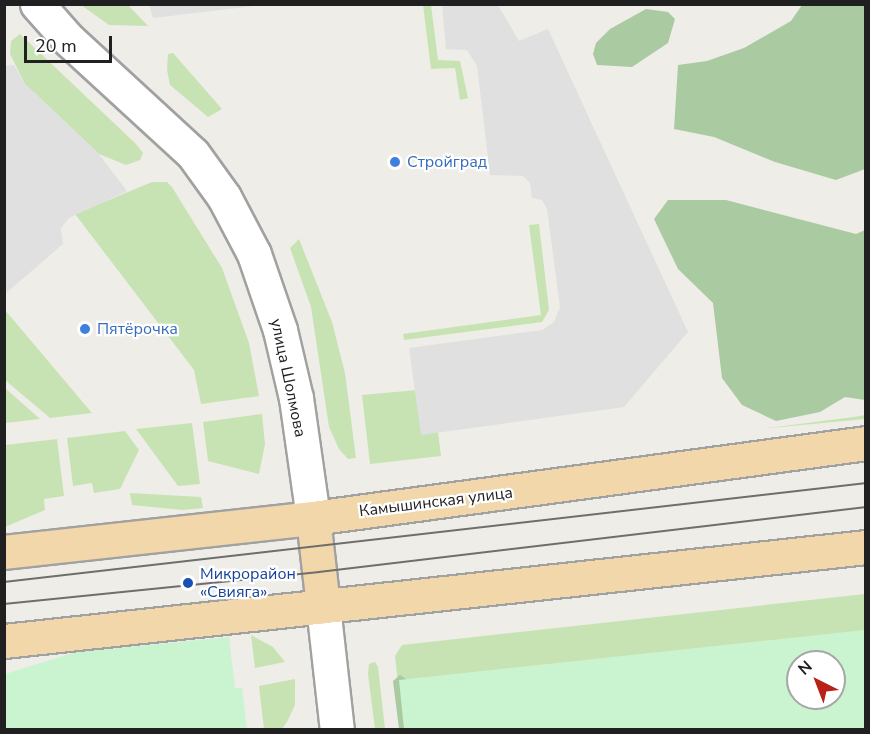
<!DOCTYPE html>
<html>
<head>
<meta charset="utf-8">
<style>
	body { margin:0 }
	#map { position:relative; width:870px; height:734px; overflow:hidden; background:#efede7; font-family:"Nunito Sans",sans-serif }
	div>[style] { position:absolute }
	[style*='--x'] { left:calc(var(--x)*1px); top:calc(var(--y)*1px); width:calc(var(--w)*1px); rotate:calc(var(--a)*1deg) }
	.grass>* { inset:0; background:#c8e3b3 }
	.forest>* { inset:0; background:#aacaa1 }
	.park>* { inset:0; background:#caf4d0 }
	.parking>* { inset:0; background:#e0e0e0 }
	.roads { filter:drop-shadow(2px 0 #a1a1a1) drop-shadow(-2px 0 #a1a1a1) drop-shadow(0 2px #a1a1a1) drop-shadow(0 -2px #a1a1a1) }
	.tertiary>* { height:33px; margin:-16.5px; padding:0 16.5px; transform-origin:16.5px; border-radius:16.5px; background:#fff }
	.primary>* { height:33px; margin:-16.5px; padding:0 16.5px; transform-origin:16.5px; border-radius:16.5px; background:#f2d7aa }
	.tram>* { height:1.5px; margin:-0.75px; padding:0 0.75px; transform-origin:0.75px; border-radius:0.75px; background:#6e6e6e }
	.dots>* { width:16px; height:16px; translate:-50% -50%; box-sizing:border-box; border:3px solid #fff; border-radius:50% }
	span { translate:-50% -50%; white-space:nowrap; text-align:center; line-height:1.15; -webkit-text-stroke:4.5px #fff; paint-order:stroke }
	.shop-label { font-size:16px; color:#366cbe }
	.left { translate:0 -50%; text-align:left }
	.street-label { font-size:16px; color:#202020 }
	.transit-label { font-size:16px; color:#164399 }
	.frame { position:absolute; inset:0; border:6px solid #202020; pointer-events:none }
	.north { position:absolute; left:786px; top:650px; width:60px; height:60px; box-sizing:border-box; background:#fff; border:2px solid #a6a6a6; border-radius:50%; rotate:318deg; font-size:16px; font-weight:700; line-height:24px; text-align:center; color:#202020 }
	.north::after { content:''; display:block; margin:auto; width:21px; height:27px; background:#b92117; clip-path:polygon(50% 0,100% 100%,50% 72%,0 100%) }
	.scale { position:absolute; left:24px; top:36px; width:88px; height:27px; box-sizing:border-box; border:3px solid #202020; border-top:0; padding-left:8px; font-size:18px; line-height:21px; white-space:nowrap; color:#202020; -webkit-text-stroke:4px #fff; paint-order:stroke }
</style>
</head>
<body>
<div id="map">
	<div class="grass">
		<div style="clip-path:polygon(81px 5px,128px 5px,148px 26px,109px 25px)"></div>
		<div style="clip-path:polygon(423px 5px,431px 5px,438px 60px,460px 61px,468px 98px,460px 100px,455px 68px,431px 69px)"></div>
		<div style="clip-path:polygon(20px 34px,135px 143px,143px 153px,140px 160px,126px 165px,99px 154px,25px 84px,10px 54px,11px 41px)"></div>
		<div style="clip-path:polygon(173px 53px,222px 109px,208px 117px,170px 85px,167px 70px,168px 54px)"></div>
		<div style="clip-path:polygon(152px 182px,167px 182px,172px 187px,222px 268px,249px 343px,259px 396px,201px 404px,194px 370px,75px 214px)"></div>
		<div style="clip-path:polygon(539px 224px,549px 310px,542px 322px,404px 340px,403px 334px,541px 315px,529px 225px)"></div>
		<div style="clip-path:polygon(299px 239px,332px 322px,345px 373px,356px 458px,348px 459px,339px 449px,329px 427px,311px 307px,290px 248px)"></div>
		<div style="clip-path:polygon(4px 310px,5px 310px,92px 413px,50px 418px,5px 380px)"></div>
		<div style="clip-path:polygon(5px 388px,40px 419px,5px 423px)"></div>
		<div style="clip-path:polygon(417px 390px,435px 408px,441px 456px,370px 464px,362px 395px)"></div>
		<div style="clip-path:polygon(262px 414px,265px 444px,259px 474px,208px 461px,203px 422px)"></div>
		<div style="clip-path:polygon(865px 415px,865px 419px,760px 429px,854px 417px)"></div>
		<div style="clip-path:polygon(192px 423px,200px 484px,178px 486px,136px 429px)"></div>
		<div style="clip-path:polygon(125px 431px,139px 450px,120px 489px,94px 493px,92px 483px,73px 486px,67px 438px)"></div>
		<div style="clip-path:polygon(57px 439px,64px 496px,44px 499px,45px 510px,5px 527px,5px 445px)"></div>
		<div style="clip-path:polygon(130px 493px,201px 497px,203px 508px,183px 510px,132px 505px)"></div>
		<div style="clip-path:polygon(evenodd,865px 594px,865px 729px,403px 729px,395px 656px,402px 645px,865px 594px,798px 662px,834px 662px,834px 698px,798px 698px,798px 662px)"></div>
		<div style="clip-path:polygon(251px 635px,273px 647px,285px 662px,255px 668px)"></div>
		<div style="clip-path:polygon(375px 662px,378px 667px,385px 729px,375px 729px,368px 674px,369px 664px)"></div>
		<div style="clip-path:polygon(295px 679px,295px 705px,287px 722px,282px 729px,264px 729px,259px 686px)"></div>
	</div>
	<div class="forest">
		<div style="clip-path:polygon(802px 5px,865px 5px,865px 169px,836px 180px,775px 162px,714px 137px,674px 129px,678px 65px,707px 61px,744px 48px,791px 21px)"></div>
		<div style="clip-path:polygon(646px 9px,668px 12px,675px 19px,668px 43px,632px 67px,597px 65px,593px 54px,596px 43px,610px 29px)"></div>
		<div style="clip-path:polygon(668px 200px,726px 200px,856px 234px,865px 230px,865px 400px,845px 397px,820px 412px,776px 421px,742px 405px,722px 378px,713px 303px,678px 269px,654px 219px)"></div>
		<div style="clip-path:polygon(400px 675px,412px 683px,414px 729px,399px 729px,393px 681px)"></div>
	</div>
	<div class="park">
		<div style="clip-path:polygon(evenodd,865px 630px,865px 729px,404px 729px,399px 680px,865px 630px,798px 662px,834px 662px,834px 698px,798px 698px,798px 662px)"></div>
		<div style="clip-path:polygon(229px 637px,235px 688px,242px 688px,247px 729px,5px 729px,5px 674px,76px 652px)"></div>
	</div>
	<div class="parking">
		<div style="clip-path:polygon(149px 5px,149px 4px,263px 5px,153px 18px)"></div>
		<div style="clip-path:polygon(442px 5px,498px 5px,519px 41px,548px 29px,688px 332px,624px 407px,421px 435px,409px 348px,542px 330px,554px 322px,560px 307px,547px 209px,542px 200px,532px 198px,530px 183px,523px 176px,490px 175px,477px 66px,467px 50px,446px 49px)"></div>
		<div style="clip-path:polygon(14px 65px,25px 84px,98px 153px,127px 191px,69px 218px,61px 228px,63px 244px,5px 294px,4px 66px)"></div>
	</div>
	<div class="roads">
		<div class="tertiary">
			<div style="--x:37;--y:4;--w:48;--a:48.4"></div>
			<div style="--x:69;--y:40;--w:168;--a:42.6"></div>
			<div style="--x:193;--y:154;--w:53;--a:54.2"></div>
			<div style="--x:224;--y:197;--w:64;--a:62.2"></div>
			<div style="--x:254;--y:254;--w:80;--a:71.1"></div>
			<div style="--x:280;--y:330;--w:70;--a:76.8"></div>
			<div style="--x:296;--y:398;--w:121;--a:81.9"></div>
			<div style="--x:323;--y:606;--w:125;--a:83.6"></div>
		</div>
		<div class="primary">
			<div style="--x:313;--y:518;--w:89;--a:83.5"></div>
			<div style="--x:4;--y:552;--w:311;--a:-6.3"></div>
			<div style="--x:313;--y:518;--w:558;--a:-7.72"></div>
			<div style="--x:4;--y:641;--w:867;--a:-6.22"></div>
		</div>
	</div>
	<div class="tram">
		<div style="--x:4;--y:582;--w:868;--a:-6.55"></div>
		<div style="--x:4;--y:604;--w:317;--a:-5.8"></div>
		<div style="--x:319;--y:572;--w:551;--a:-6.78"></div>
	</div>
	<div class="dots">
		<div style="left:395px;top:162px;background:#3f7fe0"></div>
		<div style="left:85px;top:329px;background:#3f7fe0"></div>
		<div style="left:188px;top:583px;background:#1a4fb4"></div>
	</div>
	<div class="shop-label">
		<span class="left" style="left:407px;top:162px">Стройград</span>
		<span class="left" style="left:97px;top:329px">Пятёрочка</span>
	</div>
	<div class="street-label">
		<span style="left:288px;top:378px;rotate:78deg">улица Шолмова</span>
		<span style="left:436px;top:502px;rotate:-7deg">Камышинская улица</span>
	</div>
	<div class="transit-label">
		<span class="left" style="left:200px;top:583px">Микрорайон<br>«Свияга»</span>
	</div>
	<div class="frame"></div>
	<div class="north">N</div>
	<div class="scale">20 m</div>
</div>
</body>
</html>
